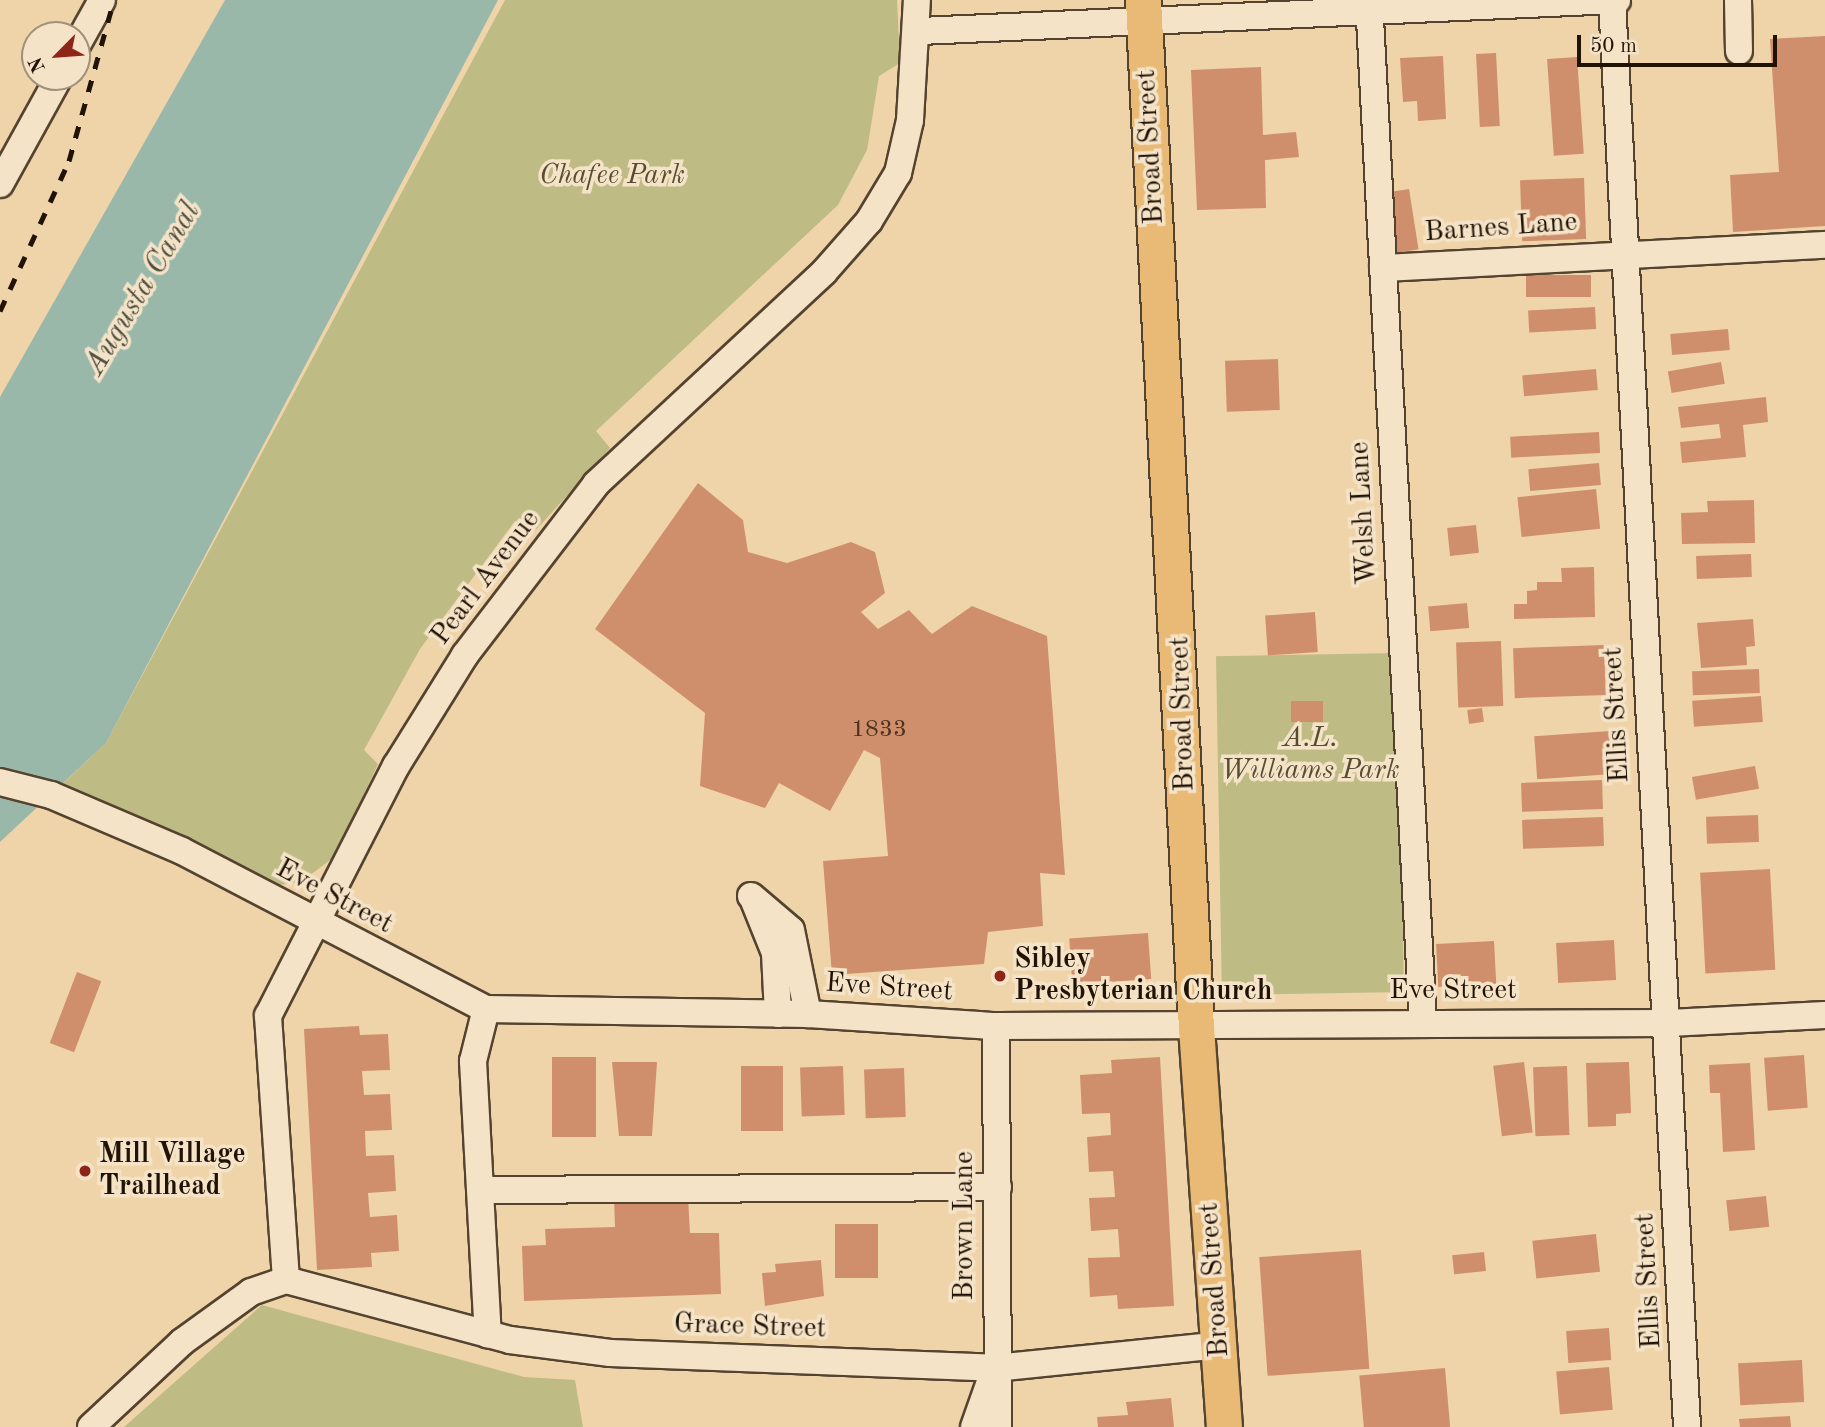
<!DOCTYPE html>
<html>
<head>
<meta charset="utf-8">
<style>
	body { margin:0 }
	#map { position:relative; width:1825px; height:1427px; overflow:hidden; background:#efd4aa; font-family:"Old Standard TT",serif }
	div>[style] { position:absolute }
	[style*='--x'] { left:calc(var(--x)*1px); top:calc(var(--y)*1px); width:calc(var(--w)*1px); rotate:calc(var(--a)*1deg) }
	.green>* { inset:0; background:#bebb85; transform-origin:0 0 }
	.water>* { inset:0; background:#9ab8a9 }
	.building>* { inset:0; background:#d08f6c; transform-origin:0 0 }
	.roads { filter:drop-shadow(2px 0 #54432f) drop-shadow(-2px 0 #54432f) drop-shadow(0 2px #54432f) drop-shadow(0 -2px #54432f) }
	.minor>* { height:26px; margin:-13px; padding:0 13px; transform-origin:13px; border-radius:13px; background:#f5e3c8 }
	.major>* { height:35px; margin:-17.5px; padding:0 17.5px; transform-origin:17.5px; border-radius:17.5px; background:#e8ba75 }
	.rail>* { height:5px; margin-top:-2.5px; transform-origin:0; background:repeating-linear-gradient(90deg,#201306 0 12px,transparent 0 24px) }
	.dots>* { width:19px; height:19px; translate:-50% -50%; box-sizing:border-box; border:4px solid #f5e3c8; border-radius:50% }
	span { translate:-50% -50%; white-space:nowrap; text-align:center; line-height:1.15; -webkit-text-stroke:7px #f5e3c8; paint-order:stroke }
	.number-label { font-size:24px; color:#4c3220 }
	.number-label span { -webkit-text-stroke-width:0 }
	.street-label { font-size:28px; color:#201306 }
	.park-label { font-size:28px; color:#574e32; font-style:italic }
	.poi-label { font-size:28px; color:#201306; font-weight:700 }
	.left { translate:0 -50%; text-align:left }
	.water-label { font-size:30px; color:#4b4d3f; font-style:italic }
	.north { position:absolute; left:21px; top:21px; width:70px; height:70px; box-sizing:border-box; background:#f5e3c8; border:2px solid #a0907a; border-radius:50%; rotate:245deg; font-size:19px; font-weight:700; line-height:28px; text-align:center; color:#201306 }
	.north::after { content:''; display:block; margin:auto; width:24px; height:32px; background:#8f2418; clip-path:polygon(50% 0,100% 100%,50% 72%,0 100%) }
	.scale { position:absolute; left:1577px; top:35px; width:200px; height:32px; box-sizing:border-box; border:4px solid #201306; border-top:0; padding-left:9px; font-size:21px; line-height:24px; white-space:nowrap; color:#201306; -webkit-text-stroke:5px #f5e3c8; paint-order:stroke }
</style>
</head>
<body>
<div id="map">
	<div class="green">
		<div style="clip-path:polygon(505px 0,897px 0,900px 63px,879px 76px,867px 150px,838px 205px,596px 431px,610px 448px,535px 531px,515px 521px,420px 649px,364px 750px,378px 764px,334px 857px,301px 882px,252px 889px,51px 795px,106px 743px)"></div>
		<div style="left:1398px;top:653px;width:339px;height:182px;rotate:89deg"></div>
		<div style="clip-path:polygon(262px 1305px,524px 1377px,575px 1380px,583px 1427px,124px 1427px)"></div>
	</div>
	<div class="water">
		<div style="clip-path:polygon(225px 0,498px 0,106px 743px,0 842px,0 397px)"></div>
	</div>
	<div class="building">
		<div style="clip-path:polygon(1825px 36px,1825px 226px,1733px 232px,1730px 175px,1779px 172px,1770px 39px)"></div>
		<div style="left:1496px;top:53px;width:73px;height:20px;rotate:87deg"></div>
		<div style="clip-path:polygon(1443px 56px,1446px 119px,1418px 121px,1417px 101px,1403px 102px,1400px 58px)"></div>
		<div style="left:1577px;top:57px;width:97px;height:30px;rotate:86deg"></div>
		<div style="clip-path:polygon(1261px 67px,1263px 135px,1296px 132px,1299px 157px,1265px 160px,1266px 208px,1197px 210px,1191px 70px)"></div>
		<div style="left:1584px;top:178px;width:61px;height:64px;rotate:88deg"></div>
		<div style="left:1409px;top:189px;width:61px;height:24px;rotate:81deg"></div>
		<div style="left:1591px;top:275px;width:22px;height:65px;rotate:90deg"></div>
		<div style="left:1595px;top:307px;width:22px;height:67px;rotate:87deg"></div>
		<div style="left:1728px;top:329px;width:21px;height:58px;rotate:85deg"></div>
		<div style="left:1278px;top:359px;width:51px;height:53px;rotate:88deg"></div>
		<div style="left:1721px;top:362px;width:22px;height:54px;rotate:80deg"></div>
		<div style="left:1596px;top:369px;width:21px;height:74px;rotate:85deg"></div>
		<div style="clip-path:polygon(1766px 397px,1768px 422px,1743px 425px,1746px 457px,1682px 463px,1680px 442px,1721px 438px,1719px 424px,1681px 428px,1678px 407px)"></div>
		<div style="left:1599px;top:432px;width:21px;height:89px;rotate:87deg"></div>
		<div style="left:1599px;top:463px;width:22px;height:71px;rotate:85deg"></div>
		<div style="clip-path:polygon(698px 483px,743px 520px,748px 552px,787px 563px,851px 542px,875px 552px,885px 593px,861px 612px,878px 629px,909px 610px,932px 634px,972px 606px,1047px 636px,1065px 875px,1040px 873px,1043px 926px,988px 932px,984px 964px,832px 975px,823px 861px,888px 856px,880px 758px,864px 750px,830px 811px,779px 783px,765px 808px,700px 786px,705px 713px,595px 629px)"></div>
		<div style="left:1596px;top:489px;width:40px;height:79px;rotate:84deg"></div>
		<div style="clip-path:polygon(1754px 500px,1755px 543px,1682px 544px,1681px 513px,1708px 512px,1707px 501px)"></div>
		<div style="left:1476px;top:525px;width:28px;height:29px;rotate:84deg"></div>
		<div style="left:1751px;top:554px;width:23px;height:55px;rotate:88deg"></div>
		<div style="clip-path:polygon(1594px 567px,1595px 617px,1514px 619px,1514px 604px,1527px 604px,1527px 591px,1537px 590px,1537px 582px,1562px 582px,1561px 568px)"></div>
		<div style="left:1467px;top:603px;width:25px;height:39px;rotate:85deg"></div>
		<div style="left:1315px;top:612px;width:40px;height:50px;rotate:86deg"></div>
		<div style="clip-path:polygon(1753px 619px,1755px 646px,1746px 647px,1747px 665px,1701px 668px,1697px 623px)"></div>
		<div style="left:1501px;top:641px;width:65px;height:45px;rotate:88deg"></div>
		<div style="left:1604px;top:645px;width:50px;height:91px;rotate:88deg"></div>
		<div style="left:1759px;top:669px;width:24px;height:67px;rotate:88deg"></div>
		<div style="left:1761px;top:696px;width:26px;height:69px;rotate:86deg"></div>
		<div style="left:1323px;top:701px;width:21px;height:32px;rotate:90deg"></div>
		<div style="left:1482px;top:708px;width:14px;height:15px;rotate:82deg"></div>
		<div style="left:1610px;top:731px;width:43px;height:76px;rotate:86deg"></div>
		<div style="left:1755px;top:766px;width:23px;height:64px;rotate:80deg"></div>
		<div style="left:1602px;top:780px;width:29px;height:81px;rotate:88deg"></div>
		<div style="left:1758px;top:815px;width:27px;height:52px;rotate:88deg"></div>
		<div style="left:1603px;top:817px;width:29px;height:81px;rotate:88deg"></div>
		<div style="left:1770px;top:869px;width:101px;height:70px;rotate:87deg"></div>
		<div style="left:1148px;top:933px;width:46px;height:79px;rotate:86deg"></div>
		<div style="left:1614px;top:940px;width:40px;height:58px;rotate:87deg"></div>
		<div style="left:1494px;top:941px;width:43px;height:58px;rotate:87deg"></div>
		<div style="left:77px;top:972px;width:26px;height:76px;rotate:21deg"></div>
		<div style="clip-path:polygon(359px 1026px,360px 1035px,388px 1034px,390px 1070px,362px 1071px,364px 1095px,390px 1094px,392px 1130px,365px 1131px,366px 1156px,394px 1155px,396px 1191px,368px 1193px,370px 1217px,397px 1215px,399px 1251px,371px 1253px,372px 1267px,317px 1270px,304px 1029px)"></div>
		<div style="left:1804px;top:1055px;width:53px;height:40px;rotate:86deg"></div>
		<div style="left:552px;top:1057px;width:44px;height:80px"></div>
		<div style="clip-path:polygon(1160px 1057px,1174px 1306px,1118px 1309px,1117px 1295px,1090px 1297px,1088px 1258px,1120px 1257px,1118px 1229px,1091px 1231px,1089px 1198px,1115px 1197px,1113px 1171px,1089px 1172px,1087px 1137px,1111px 1135px,1110px 1113px,1082px 1114px,1080px 1075px,1112px 1073px,1111px 1060px)"></div>
		<div style="clip-path:polygon(612px 1062px,657px 1062px,652px 1136px,619px 1136px)"></div>
		<div style="left:1524px;top:1062px;width:71px;height:31px;rotate:83deg"></div>
		<div style="clip-path:polygon(1629px 1062px,1631px 1113px,1616px 1114px,1616px 1126px,1588px 1127px,1586px 1063px)"></div>
		<div style="clip-path:polygon(1750px 1063px,1755px 1150px,1723px 1152px,1720px 1093px,1710px 1093px,1709px 1065px)"></div>
		<div style="left:741px;top:1066px;width:42px;height:65px"></div>
		<div style="left:843px;top:1066px;width:49px;height:43px;rotate:88deg"></div>
		<div style="left:1567px;top:1066px;width:69px;height:34px;rotate:88deg"></div>
		<div style="left:904px;top:1068px;width:49px;height:40px;rotate:88deg"></div>
		<div style="left:1766px;top:1196px;width:31px;height:40px;rotate:84deg"></div>
		<div style="clip-path:polygon(688px 1197px,690px 1233px,719px 1233px,721px 1294px,524px 1301px,522px 1246px,546px 1245px,545px 1229px,615px 1227px,614px 1199px)"></div>
		<div style="left:835px;top:1224px;width:43px;height:54px"></div>
		<div style="left:1596px;top:1234px;width:38px;height:64px;rotate:84deg"></div>
		<div style="left:1361px;top:1250px;width:119px;height:102px;rotate:86deg"></div>
		<div style="left:1484px;top:1252px;width:19px;height:32px;rotate:84deg"></div>
		<div style="clip-path:polygon(821px 1260px,824px 1296px,765px 1306px,762px 1273px,776px 1272px,775px 1264px)"></div>
		<div style="left:1609px;top:1328px;width:32px;height:43px;rotate:86deg"></div>
		<div style="left:1802px;top:1360px;width:42px;height:64px;rotate:87deg"></div>
		<div style="left:1609px;top:1367px;width:43px;height:53px;rotate:85deg"></div>
		<div style="left:1445px;top:1368px;width:59px;height:86px;rotate:85deg"></div>
		<div style="clip-path:polygon(1171px 1398px,1174px 1427px,1098px 1427px,1097px 1417px,1128px 1415px,1126px 1402px)"></div>
		<div style="clip-path:polygon(1790px 1416px,1791px 1427px,1740px 1427px,1739px 1419px)"></div>
	</div>
	<div class="roads">
		<div class="minor">
			<div style="--x:1369;--y:0;--w:1023;--a:86.98"></div>
			<div style="--x:1612;--y:0;--w:1429;--a:86.99"></div>
			<div style="--x:1738;--y:0;--w:51;--a:88.9"></div>
			<div style="--x:920;--y:31;--w:698;--a:-2.55"></div>
			<div style="--x:77;--y:45;--w:51;--a:-60.9"></div>
			<div style="--x:0;--y:184;--w:122;--a:-61.1"></div>
			<div style="--x:1383;--y:268;--w:443;--a:-3"></div>
			<div style="--x:0;--y:782;--w:53;--a:14.3"></div>
			<div style="--x:51;--y:795;--w:142;--a:23.1"></div>
			<div style="--x:182;--y:851;--w:343;--a:27.5"></div>
			<div style="--x:486;--y:1009;--w:322;--a:0.9"></div>
			<div style="--x:808;--y:1014;--w:188;--a:3.7"></div>
			<div style="--x:996;--y:1026;--w:673;--a:-0.26"></div>
			<div style="--x:1669;--y:1023;--w:156;--a:-2.9"></div>
			<div style="--x:751;--y:896;--w:52;--a:40.4"></div>
			<div style="--x:791;--y:930;--w:86;--a:78.6"></div>
			<div style="--x:754;--y:901;--w:56;--a:68"></div>
			<div style="--x:775;--y:953;--w:61;--a:87.2"></div>
			<div style="--x:486;--y:1009;--w:54;--a:104"></div>
			<div style="--x:473;--y:1061;--w:274;--a:86.9"></div>
			<div style="--x:996;--y:1026;--w:401;--a:89.7"></div>
			<div style="--x:481;--y:1190;--w:517;--a:-0.33"></div>
			<div style="--x:286;--y:1280;--w:265;--a:-93.9"></div>
			<div style="--x:268;--y:1016;--w:281;--a:-62.9"></div>
			<div style="--x:396;--y:766;--w:131;--a:-58.1"></div>
			<div style="--x:465;--y:655;--w:215;--a:-52.5"></div>
			<div style="--x:596;--y:484;--w:311;--a:-42.9"></div>
			<div style="--x:824;--y:272;--w:68;--a:-48.6"></div>
			<div style="--x:869;--y:221;--w:56;--a:-58.9"></div>
			<div style="--x:898;--y:173;--w:54;--a:-77.2"></div>
			<div style="--x:910;--y:120;--w:120;--a:-86.7"></div>
			<div style="--x:286;--y:1280;--w:232;--a:15"></div>
			<div style="--x:510;--y:1340;--w:101;--a:7.4"></div>
			<div style="--x:610;--y:1353;--w:385;--a:2.2"></div>
			<div style="--x:995;--y:1368;--w:226;--a:-5.8"></div>
			<div style="--x:91;--y:1427;--w:125;--a:-43"></div>
			<div style="--x:182;--y:1342;--w:85;--a:-35.9"></div>
			<div style="--x:251;--y:1292;--w:37;--a:-19"></div>
			<div style="--x:974;--y:1427;--w:51;--a:-70.5"></div>
		</div>
		<div class="major">
			<div style="--x:1143;--y:0;--w:1028;--a:87.05"></div>
			<div style="--x:1196;--y:1027;--w:401;--a:86"></div>
		</div>
	</div>
	<div class="rail">
		<div style="--x:0;--y:311;--w:165;--a:-65.3"></div>
		<div style="--x:69;--y:161;--w:167;--a:-74.4"></div>
	</div>
	<div class="dots">
		<div style="left:1000px;top:976px;background:#8f2418"></div>
		<div style="left:85px;top:1171px;background:#8f2418"></div>
	</div>
	<div class="number-label">
		<span style="left:879px;top:731px">1833</span>
	</div>
	<div class="street-label">
		<span style="left:1151px;top:147px;rotate:-93deg">Broad Street</span>
		<span style="left:1501px;top:228px;rotate:-4deg">Barnes Lane</span>
		<span style="left:1364px;top:513px;rotate:-93deg">Welsh Lane</span>
		<span style="left:486px;top:578px;rotate:-53deg">Pearl Avenue</span>
		<span style="left:1183px;top:714px;rotate:-92deg">Broad Street</span>
		<span style="left:1617px;top:715px;rotate:-93deg">Ellis Street</span>
		<span style="left:334px;top:897px;rotate:28deg">Eve Street</span>
		<span style="left:889px;top:988px;rotate:4deg">Eve Street</span>
		<span style="left:1453px;top:991px">Eve Street</span>
		<span style="left:965px;top:1226px;rotate:-90deg">Brown Lane</span>
		<span style="left:1215px;top:1280px;rotate:-94deg">Broad Street</span>
		<span style="left:1649px;top:1281px;rotate:-93deg">Ellis Street</span>
		<span style="left:750px;top:1327px;rotate:2deg">Grace Street</span>
	</div>
	<div class="park-label">
		<span style="left:612px;top:176px">Chafee Park</span>
		<span style="left:1310px;top:755px">A.L.<br>Williams Park</span>
	</div>
	<div class="poi-label">
		<span class="left" style="left:1014px;top:976px">Sibley<br>Presbyterian Church</span>
		<span class="left" style="left:99px;top:1171px">Mill Village<br>Trailhead</span>
	</div>
	<div class="water-label">
		<span style="left:143px;top:289px;rotate:-59deg">Augusta Canal</span>
	</div>
	<div class="north">N</div>
	<div class="scale">50 m</div>
</div>
</body>
</html>
